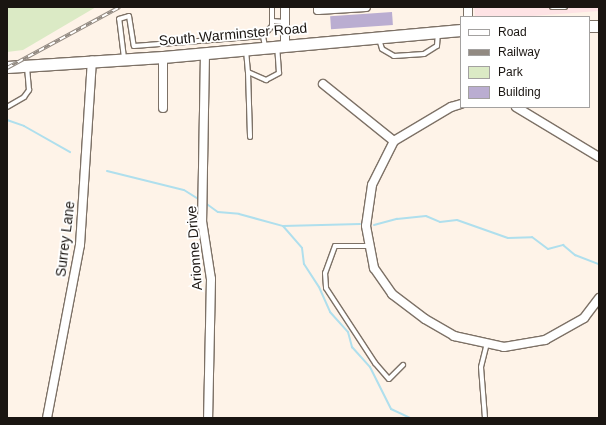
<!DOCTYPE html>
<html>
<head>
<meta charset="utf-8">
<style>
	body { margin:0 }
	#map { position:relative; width:606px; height:425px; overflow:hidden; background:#fef3e8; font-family:Helvetica,sans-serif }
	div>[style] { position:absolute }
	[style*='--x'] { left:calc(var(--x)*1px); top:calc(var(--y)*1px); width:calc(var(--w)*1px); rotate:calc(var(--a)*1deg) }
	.commercial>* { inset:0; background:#fee3e5 }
	.green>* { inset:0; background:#dbeac5 }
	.stream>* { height:2px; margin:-1px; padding:0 1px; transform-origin:1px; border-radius:1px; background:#afdfed }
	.building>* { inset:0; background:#baadd1; transform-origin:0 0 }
	.roads { filter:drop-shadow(1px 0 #7d7166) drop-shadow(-1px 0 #7d7166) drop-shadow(0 1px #7d7166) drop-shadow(0 -1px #7d7166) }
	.lane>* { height:4px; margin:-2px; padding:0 2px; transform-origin:2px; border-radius:2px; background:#fff }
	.street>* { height:8px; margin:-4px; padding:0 4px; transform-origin:4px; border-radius:4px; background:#fff }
	.secondary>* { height:11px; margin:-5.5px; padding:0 5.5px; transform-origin:5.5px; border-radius:5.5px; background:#fff }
	.rail>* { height:3.5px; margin-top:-1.75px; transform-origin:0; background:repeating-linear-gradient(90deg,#fff 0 6px,#928a82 0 12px); box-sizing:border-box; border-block:1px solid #928a82 }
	span { translate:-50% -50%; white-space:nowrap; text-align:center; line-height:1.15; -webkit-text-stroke:3.5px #fff; paint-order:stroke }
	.street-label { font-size:14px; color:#1a1511 }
	.frame { position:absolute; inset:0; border:8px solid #1a1511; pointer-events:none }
	.legend { position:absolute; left:460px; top:16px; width:130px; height:92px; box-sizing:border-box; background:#fff; border:1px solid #a3a1a0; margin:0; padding:5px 7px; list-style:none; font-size:12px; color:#1a1511 }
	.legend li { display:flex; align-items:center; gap:8px; height:20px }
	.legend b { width:20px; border:1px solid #a3a1a0 }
</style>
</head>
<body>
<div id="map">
	<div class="commercial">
		<div style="clip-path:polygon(474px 7px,599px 7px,599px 11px,519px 17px,475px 17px)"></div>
	</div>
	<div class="green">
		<div style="clip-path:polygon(7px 7px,96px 7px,23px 50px,7px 52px)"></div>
	</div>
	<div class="stream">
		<div style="--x:7;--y:120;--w:18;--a:19"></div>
		<div style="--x:24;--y:126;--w:53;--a:29.5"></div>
		<div style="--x:107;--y:171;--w:79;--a:13.9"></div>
		<div style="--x:184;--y:190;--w:19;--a:32"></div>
		<div style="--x:204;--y:202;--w:17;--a:36"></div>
		<div style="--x:218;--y:212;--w:21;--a:5"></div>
		<div style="--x:239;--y:214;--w:46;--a:15.3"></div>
		<div style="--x:283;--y:226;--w:77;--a:-1.5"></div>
		<div style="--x:374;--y:225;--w:24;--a:-15"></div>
		<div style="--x:397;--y:219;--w:29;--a:-6"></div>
		<div style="--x:426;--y:216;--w:15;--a:23"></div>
		<div style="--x:440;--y:222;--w:17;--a:-7"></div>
		<div style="--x:457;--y:220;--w:54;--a:19.4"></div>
		<div style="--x:508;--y:238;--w:24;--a:-2"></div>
		<div style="--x:532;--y:237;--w:20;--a:37"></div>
		<div style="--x:548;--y:249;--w:16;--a:-15"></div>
		<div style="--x:563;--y:245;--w:16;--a:40"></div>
		<div style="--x:575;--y:255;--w:26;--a:21"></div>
		<div style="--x:283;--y:226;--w:29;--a:49"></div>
		<div style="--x:302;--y:248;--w:16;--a:83"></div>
		<div style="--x:304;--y:264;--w:27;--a:57"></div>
		<div style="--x:319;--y:287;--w:27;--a:66"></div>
		<div style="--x:330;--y:312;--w:27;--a:48"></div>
		<div style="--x:348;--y:332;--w:16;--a:75"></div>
		<div style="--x:352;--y:347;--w:27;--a:48"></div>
		<div style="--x:370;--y:367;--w:47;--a:63.4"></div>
		<div style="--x:391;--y:409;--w:21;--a:25"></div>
	</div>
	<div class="building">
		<div style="left:392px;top:12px;width:13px;height:62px;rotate:86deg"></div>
	</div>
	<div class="roads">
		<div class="lane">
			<div style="--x:552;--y:7;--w:13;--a:0"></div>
			<div style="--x:272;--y:21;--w:13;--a:4"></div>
			<div style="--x:263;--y:36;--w:13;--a:-48"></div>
			<div style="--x:272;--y:26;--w:19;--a:-90"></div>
			<div style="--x:379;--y:39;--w:10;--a:73"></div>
			<div style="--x:382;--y:49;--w:14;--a:30"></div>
			<div style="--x:394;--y:56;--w:30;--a:-4"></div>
			<div style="--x:424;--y:54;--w:15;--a:-32"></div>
			<div style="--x:437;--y:46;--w:14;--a:-86"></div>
			<div style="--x:246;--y:50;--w:22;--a:85"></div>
			<div style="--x:248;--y:72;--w:20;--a:24"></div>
			<div style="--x:266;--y:80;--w:15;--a:-28"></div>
			<div style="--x:279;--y:73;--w:26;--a:-94"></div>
			<div style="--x:124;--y:58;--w:39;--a:-97"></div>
			<div style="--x:119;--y:19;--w:10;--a:-17"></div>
			<div style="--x:129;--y:16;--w:30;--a:81"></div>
			<div style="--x:134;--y:46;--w:129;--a:-4.4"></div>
			<div style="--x:263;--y:36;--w:10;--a:79"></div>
			<div style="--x:248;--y:72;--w:65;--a:88.2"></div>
			<div style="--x:7;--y:107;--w:20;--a:-30"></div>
			<div style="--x:24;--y:97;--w:9;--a:-54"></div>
			<div style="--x:29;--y:90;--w:24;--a:-95"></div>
			<div style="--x:370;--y:246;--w:35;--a:180"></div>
			<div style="--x:335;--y:246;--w:29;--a:110"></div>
			<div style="--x:325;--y:273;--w:15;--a:86"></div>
			<div style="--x:326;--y:288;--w:90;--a:56.8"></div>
			<div style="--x:375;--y:363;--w:21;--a:49"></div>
			<div style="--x:389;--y:379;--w:20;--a:-45"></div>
			<div style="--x:485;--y:418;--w:51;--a:-94.5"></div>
			<div style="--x:481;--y:367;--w:25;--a:-76"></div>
		</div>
		<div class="street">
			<div style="--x:318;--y:7;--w:3;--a:90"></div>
			<div style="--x:318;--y:10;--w:48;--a:-3.6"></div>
			<div style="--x:468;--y:7;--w:10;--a:90"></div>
			<div style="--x:285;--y:44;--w:37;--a:-90"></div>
			<div style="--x:205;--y:53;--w:168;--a:91"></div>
			<div style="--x:202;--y:221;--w:59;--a:81.2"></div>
			<div style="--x:211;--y:279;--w:139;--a:91.2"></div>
			<div style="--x:323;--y:84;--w:91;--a:38.8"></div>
			<div style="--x:461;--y:104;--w:10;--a:163"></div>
			<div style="--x:451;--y:107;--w:66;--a:149.2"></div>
			<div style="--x:394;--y:141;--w:49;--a:116.6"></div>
			<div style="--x:372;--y:185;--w:41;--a:98.3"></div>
			<div style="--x:366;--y:226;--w:43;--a:79.2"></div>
			<div style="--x:374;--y:268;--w:32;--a:55"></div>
			<div style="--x:392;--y:294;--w:41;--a:37.1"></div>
			<div style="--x:425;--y:319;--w:34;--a:30"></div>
			<div style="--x:454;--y:336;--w:51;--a:12.4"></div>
			<div style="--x:504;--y:347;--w:42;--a:-9.7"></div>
			<div style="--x:545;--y:340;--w:45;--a:-29.4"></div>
			<div style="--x:584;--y:318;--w:25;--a:-53"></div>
			<div style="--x:516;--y:107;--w:97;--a:31.1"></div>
			<div style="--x:163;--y:108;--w:51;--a:-90"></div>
			<div style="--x:47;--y:418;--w:176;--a:-79.2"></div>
			<div style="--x:80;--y:245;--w:185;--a:-86.3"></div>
		</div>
		<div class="secondary">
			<div style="--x:589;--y:26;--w:10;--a:0"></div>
			<div style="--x:7;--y:67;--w:156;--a:-3.7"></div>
			<div style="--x:163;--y:57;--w:299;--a:-5.2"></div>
		</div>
	</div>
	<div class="rail">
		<div style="--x:7;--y:68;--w:128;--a:-28.4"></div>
	</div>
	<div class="street-label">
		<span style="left:233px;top:34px;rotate:-5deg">South Warminster Road</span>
		<span style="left:65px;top:239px;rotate:-83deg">Surrey Lane</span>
		<span style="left:194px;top:248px;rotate:-94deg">Arionne Drive</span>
	</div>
	<div class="frame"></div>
	<ul class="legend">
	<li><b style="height:5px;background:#fff"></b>Road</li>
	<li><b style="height:5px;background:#928a82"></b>Railway</li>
	<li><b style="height:11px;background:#dbeac5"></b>Park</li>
	<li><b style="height:11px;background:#baadd1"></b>Building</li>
	</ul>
</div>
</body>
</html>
